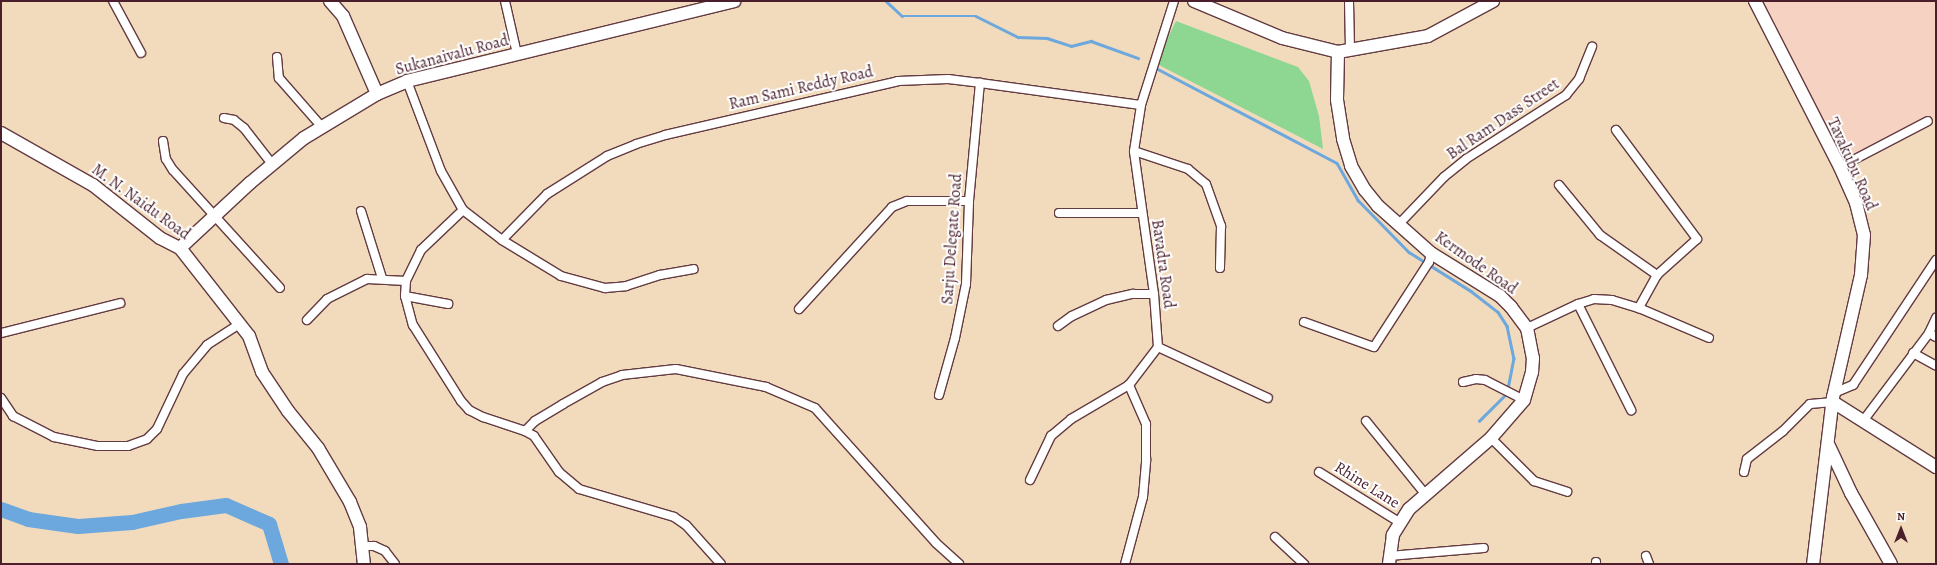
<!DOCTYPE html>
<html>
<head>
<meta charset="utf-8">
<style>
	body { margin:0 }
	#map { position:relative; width:1937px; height:565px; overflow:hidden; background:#f2dbbc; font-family:Alegreya,serif }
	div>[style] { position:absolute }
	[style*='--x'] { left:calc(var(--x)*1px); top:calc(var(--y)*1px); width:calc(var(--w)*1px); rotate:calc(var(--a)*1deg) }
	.built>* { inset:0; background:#f6d2c3 }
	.green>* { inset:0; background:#8dd793 }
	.stream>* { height:2.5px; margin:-1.25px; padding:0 1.25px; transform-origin:1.25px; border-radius:1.25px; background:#6ca8dd }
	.river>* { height:15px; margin:-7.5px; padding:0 7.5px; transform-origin:7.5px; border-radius:7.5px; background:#6ca8dd }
	.roads { filter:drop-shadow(1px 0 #633b41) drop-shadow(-1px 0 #633b41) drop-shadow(0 1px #633b41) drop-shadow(0 -1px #633b41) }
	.street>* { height:8px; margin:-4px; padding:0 4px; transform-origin:4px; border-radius:4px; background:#fff }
	.secondary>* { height:12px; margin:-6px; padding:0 6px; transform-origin:6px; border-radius:6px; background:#fff }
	span { translate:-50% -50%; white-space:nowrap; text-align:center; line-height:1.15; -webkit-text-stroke:4px #fff; paint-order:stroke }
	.street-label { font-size:16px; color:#4a1f2b }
	.frame { position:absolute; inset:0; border:2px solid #4a1f2b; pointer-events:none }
	.north { position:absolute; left:1881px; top:509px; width:40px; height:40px; -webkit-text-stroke:3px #fff; paint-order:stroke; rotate:0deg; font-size:11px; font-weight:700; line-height:16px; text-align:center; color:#4a1f2b }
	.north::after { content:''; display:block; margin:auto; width:14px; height:18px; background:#4a1f2b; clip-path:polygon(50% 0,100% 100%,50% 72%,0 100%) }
</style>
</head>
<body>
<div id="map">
	<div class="built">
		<div style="clip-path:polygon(1755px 1px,1936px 1px,1936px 117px,1840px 167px)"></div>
	</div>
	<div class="green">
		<div style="clip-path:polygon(1176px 21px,1298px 67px,1309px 81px,1319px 116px,1323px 149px,1155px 63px)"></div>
	</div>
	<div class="stream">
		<div style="--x:886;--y:1;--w:22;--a:43"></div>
		<div style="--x:902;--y:16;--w:74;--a:0"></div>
		<div style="--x:976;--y:16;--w:47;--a:26.6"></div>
		<div style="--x:1018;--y:37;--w:29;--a:2"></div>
		<div style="--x:1047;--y:38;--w:25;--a:18"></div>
		<div style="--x:1071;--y:46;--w:21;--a:-14"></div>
		<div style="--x:1091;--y:41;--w:50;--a:19.9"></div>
		<div style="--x:1156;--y:68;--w:204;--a:27.7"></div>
		<div style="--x:1337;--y:163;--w:43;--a:60.4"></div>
		<div style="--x:1358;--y:200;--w:73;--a:45.6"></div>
		<div style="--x:1409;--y:252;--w:73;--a:32.2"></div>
		<div style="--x:1471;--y:291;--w:34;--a:38"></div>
		<div style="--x:1498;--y:312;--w:17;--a:57"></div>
		<div style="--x:1507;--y:326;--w:33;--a:78"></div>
		<div style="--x:1514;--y:358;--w:32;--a:101"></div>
		<div style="--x:1479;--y:421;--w:38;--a:-45"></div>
	</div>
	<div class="river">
		<div style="--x:1;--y:509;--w:29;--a:20"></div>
		<div style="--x:28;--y:519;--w:50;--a:8"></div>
		<div style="--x:78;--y:526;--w:54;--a:-4.2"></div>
		<div style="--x:132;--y:522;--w:50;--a:-12.7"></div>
		<div style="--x:181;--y:511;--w:45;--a:-7.6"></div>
		<div style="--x:226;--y:505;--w:47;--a:23.8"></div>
		<div style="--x:269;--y:524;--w:42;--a:73.3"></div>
	</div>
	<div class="roads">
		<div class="street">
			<div style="--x:113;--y:1;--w:59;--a:61.7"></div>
			<div style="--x:505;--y:1;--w:54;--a:77.2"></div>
			<div style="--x:1349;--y:1;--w:49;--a:88.8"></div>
			<div style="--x:277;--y:57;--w:21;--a:85"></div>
			<div style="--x:279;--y:78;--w:64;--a:48.8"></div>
			<div style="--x:407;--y:81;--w:96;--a:69.3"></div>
			<div style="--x:441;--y:171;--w:45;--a:60.6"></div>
			<div style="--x:463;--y:210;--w:49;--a:37.6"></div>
			<div style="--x:502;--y:240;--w:69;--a:31.4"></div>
			<div style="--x:561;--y:276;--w:46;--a:15.3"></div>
			<div style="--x:605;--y:288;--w:21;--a:-5"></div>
			<div style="--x:626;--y:286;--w:36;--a:-18"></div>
			<div style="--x:660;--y:275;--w:34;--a:-10"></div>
			<div style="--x:224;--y:118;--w:10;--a:11"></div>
			<div style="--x:234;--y:120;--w:13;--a:39"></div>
			<div style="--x:244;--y:128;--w:46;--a:52.1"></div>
			<div style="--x:1616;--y:130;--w:136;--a:53.4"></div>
			<div style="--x:1697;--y:239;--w:54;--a:138"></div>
			<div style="--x:1657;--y:275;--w:38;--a:119"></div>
			<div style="--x:163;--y:141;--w:18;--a:81"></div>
			<div style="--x:166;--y:159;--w:13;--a:58"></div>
			<div style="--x:173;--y:170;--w:159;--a:47.8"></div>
			<div style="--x:1134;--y:151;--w:57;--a:18.4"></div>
			<div style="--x:1188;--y:169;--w:23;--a:40"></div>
			<div style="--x:1206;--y:184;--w:45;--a:70.3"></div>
			<div style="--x:1221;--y:226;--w:42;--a:91.4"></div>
			<div style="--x:1840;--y:167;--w:99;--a:-27.6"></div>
			<div style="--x:1559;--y:185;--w:65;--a:50.6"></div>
			<div style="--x:1600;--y:235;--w:70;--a:35.1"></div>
			<div style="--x:463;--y:210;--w:58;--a:136.4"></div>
			<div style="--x:421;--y:250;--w:34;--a:116"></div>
			<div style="--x:406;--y:281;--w:15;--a:94"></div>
			<div style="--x:405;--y:296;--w:30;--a:75"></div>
			<div style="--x:413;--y:325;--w:90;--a:57.7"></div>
			<div style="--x:461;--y:401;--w:12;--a:48"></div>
			<div style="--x:469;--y:410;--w:16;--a:27"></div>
			<div style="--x:483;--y:417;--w:44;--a:18.4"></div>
			<div style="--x:525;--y:431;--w:10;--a:29"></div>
			<div style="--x:534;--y:436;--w:44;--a:55.2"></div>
			<div style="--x:559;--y:472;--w:26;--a:40"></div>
			<div style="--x:579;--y:489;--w:99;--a:16.4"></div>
			<div style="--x:674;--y:517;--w:14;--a:34"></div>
			<div style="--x:686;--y:525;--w:52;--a:48.1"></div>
			<div style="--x:361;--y:211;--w:70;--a:72.6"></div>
			<div style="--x:1059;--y:213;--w:83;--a:0"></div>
			<div style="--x:1399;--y:224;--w:65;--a:-46.2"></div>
			<div style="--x:1444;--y:177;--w:28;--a:-39"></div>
			<div style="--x:1466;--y:159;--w:119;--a:-32.6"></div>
			<div style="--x:1566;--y:95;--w:21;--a:-51"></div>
			<div style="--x:1579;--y:79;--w:35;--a:-68"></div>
			<div style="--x:502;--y:240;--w:64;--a:-45.6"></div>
			<div style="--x:547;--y:194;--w:71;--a:-32.3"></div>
			<div style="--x:607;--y:156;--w:31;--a:-22"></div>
			<div style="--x:636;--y:144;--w:30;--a:-17"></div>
			<div style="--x:665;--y:135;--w:239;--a:-13"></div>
			<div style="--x:898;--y:81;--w:50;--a:-2.3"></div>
			<div style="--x:948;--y:79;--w:32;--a:7"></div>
			<div style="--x:980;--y:83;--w:162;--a:7.8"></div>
			<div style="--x:405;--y:296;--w:44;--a:10.5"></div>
			<div style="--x:1578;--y:304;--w:119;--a:63.4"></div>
			<div style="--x:799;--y:309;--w:138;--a:-47.6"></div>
			<div style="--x:892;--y:207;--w:16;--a:-22"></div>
			<div style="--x:907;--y:201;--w:62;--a:0"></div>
			<div style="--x:307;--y:320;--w:29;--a:-46"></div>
			<div style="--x:327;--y:299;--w:45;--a:-26.6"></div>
			<div style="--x:367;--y:279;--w:39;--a:3"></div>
			<div style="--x:1304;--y:322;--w:74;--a:19.7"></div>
			<div style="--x:1374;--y:347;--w:101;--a:-57.1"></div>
			<div style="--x:1429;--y:262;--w:9;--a:-77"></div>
			<div style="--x:1058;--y:326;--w:17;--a:-36"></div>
			<div style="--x:1072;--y:316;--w:38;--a:-25"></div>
			<div style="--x:1106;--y:300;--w:28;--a:-13"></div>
			<div style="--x:1133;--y:294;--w:21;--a:0"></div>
			<div style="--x:1527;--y:328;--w:56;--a:-25.2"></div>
			<div style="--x:1578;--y:304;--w:17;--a:-17"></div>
			<div style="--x:1594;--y:299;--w:18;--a:3"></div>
			<div style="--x:1612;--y:300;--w:28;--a:17"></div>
			<div style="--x:1639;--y:308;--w:76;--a:23.2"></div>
			<div style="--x:1;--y:333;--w:123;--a:-14.1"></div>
			<div style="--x:1929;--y:333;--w:8;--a:30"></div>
			<div style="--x:1158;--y:347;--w:121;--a:24.9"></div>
			<div style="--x:1913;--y:353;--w:26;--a:29"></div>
			<div style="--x:1463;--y:382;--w:13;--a:-13"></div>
			<div style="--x:1476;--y:379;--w:9;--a:6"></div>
			<div style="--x:1485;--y:380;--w:44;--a:27.1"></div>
			<div style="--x:1834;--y:393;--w:21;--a:-23"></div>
			<div style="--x:1853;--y:385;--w:150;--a:-56.4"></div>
			<div style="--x:939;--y:395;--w:59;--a:-74.3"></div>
			<div style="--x:955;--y:338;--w:55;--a:-78.5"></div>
			<div style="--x:966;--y:284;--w:83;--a:-87.9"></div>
			<div style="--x:969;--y:201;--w:119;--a:-84.7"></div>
			<div style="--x:1;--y:398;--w:22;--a:56"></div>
			<div style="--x:13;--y:416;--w:46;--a:27.1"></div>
			<div style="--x:54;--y:437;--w:45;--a:11.6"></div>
			<div style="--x:98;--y:446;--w:30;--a:0"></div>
			<div style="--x:128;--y:446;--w:20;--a:-20"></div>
			<div style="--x:147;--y:439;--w:14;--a:-45"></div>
			<div style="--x:157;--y:429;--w:61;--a:-64.7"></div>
			<div style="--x:183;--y:374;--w:38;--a:-50"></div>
			<div style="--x:207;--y:345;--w:38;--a:-33"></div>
			<div style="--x:1366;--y:421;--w:95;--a:51"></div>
			<div style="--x:1863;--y:421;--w:110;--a:-53.1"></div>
			<div style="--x:1929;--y:333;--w:17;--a:-65"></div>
			<div style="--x:525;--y:431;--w:14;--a:-45"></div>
			<div style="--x:535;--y:421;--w:33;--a:-31"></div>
			<div style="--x:563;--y:404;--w:45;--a:-29.4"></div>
			<div style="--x:602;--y:382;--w:21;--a:-19"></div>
			<div style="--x:622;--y:375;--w:54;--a:-6.3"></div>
			<div style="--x:676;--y:369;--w:92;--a:11.3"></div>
			<div style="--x:766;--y:387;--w:53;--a:23.2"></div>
			<div style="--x:815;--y:408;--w:181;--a:48.1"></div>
			<div style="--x:936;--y:543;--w:31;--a:42"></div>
			<div style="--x:1491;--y:438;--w:61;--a:45"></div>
			<div style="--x:1534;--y:481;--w:35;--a:18"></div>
			<div style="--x:1319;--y:472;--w:94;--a:32"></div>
			<div style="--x:1744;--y:472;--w:13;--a:-77"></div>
			<div style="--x:1747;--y:459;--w:46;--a:-37.9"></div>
			<div style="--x:1783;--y:431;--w:38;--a:-45"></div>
			<div style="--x:1810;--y:404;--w:23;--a:-5"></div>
			<div style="--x:1030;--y:480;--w:49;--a:-64.5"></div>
			<div style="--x:1051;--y:436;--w:26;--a:-40"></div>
			<div style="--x:1071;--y:419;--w:67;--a:-30.4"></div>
			<div style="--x:1129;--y:385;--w:48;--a:-52.7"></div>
			<div style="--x:1158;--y:347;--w:53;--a:-94.3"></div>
			<div style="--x:1154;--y:294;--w:144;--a:-98"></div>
			<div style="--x:1134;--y:151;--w:47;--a:-81.3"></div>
			<div style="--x:1141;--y:105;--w:109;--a:-72.4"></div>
			<div style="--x:1275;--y:537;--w:40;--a:43"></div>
			<div style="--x:363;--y:546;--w:11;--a:0"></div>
			<div style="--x:374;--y:546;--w:12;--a:24"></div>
			<div style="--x:385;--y:551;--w:16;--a:52"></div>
			<div style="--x:1389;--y:556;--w:95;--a:-4.8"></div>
			<div style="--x:1646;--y:556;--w:9;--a:69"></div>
			<div style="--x:1596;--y:562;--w:2;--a:90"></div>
			<div style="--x:1125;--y:564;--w:69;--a:-75"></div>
			<div style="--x:1143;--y:497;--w:38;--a:-85"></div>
			<div style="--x:1146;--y:459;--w:35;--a:-90"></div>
			<div style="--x:1146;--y:424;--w:43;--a:-113.6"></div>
		</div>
		<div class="secondary">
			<div style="--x:330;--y:1;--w:20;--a:49"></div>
			<div style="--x:343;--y:16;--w:85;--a:66.4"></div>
			<div style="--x:1194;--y:1;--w:95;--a:22.8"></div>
			<div style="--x:1282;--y:38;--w:58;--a:14"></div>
			<div style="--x:1338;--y:52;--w:91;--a:-10.1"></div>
			<div style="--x:1428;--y:36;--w:74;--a:-28.3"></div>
			<div style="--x:1755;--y:1;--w:186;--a:62.9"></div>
			<div style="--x:1840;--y:167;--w:39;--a:66"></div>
			<div style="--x:1856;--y:203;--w:33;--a:76"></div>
			<div style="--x:1864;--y:235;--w:40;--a:94.3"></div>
			<div style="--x:1861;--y:275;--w:125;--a:102.9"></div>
			<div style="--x:1833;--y:397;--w:168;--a:96.8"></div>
			<div style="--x:1338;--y:52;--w:48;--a:91.2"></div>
			<div style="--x:1337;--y:100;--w:39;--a:81"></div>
			<div style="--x:1343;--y:139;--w:28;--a:73"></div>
			<div style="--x:1351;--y:166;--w:28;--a:60"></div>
			<div style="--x:1365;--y:190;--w:21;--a:51"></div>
			<div style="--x:1378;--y:206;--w:71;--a:41.6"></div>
			<div style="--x:1431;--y:253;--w:81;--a:31.9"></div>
			<div style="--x:1500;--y:296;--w:16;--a:45"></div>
			<div style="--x:1511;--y:307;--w:26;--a:53"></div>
			<div style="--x:1527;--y:328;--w:31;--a:79"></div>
			<div style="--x:1533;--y:358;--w:14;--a:94"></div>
			<div style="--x:1532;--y:372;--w:29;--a:106"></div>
			<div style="--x:1524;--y:400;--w:50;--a:131"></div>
			<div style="--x:1491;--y:438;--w:108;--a:139.1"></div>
			<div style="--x:1409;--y:509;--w:31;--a:122"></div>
			<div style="--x:1393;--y:535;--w:29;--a:98"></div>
			<div style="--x:1;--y:133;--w:106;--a:29.5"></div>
			<div style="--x:93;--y:185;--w:85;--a:38.3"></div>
			<div style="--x:160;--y:238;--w:22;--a:27"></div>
			<div style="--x:180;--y:248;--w:112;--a:51.9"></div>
			<div style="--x:249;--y:336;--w:38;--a:70"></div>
			<div style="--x:262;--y:372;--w:47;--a:56.3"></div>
			<div style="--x:288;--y:411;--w:48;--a:51"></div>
			<div style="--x:318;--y:448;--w:63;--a:59.3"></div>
			<div style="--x:350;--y:502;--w:27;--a:68"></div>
			<div style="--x:360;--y:527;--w:37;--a:84"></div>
			<div style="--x:180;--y:248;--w:96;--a:-42.9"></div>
			<div style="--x:250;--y:183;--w:70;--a:-39.8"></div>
			<div style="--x:304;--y:138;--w:85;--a:-31.1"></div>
			<div style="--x:377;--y:94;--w:33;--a:-23"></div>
			<div style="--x:407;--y:81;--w:337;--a:-13.7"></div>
			<div style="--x:1833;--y:402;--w:122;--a:32.3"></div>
			<div style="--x:1829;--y:446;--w:52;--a:64.9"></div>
			<div style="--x:1851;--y:493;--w:81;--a:60.6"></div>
		</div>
	</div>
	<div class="street-label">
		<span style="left:452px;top:55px;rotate:-15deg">Sukanaivalu Road</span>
		<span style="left:801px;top:88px;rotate:-13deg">Ram Sami Reddy Road</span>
		<span style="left:1503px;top:119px;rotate:-34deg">Bal Ram Dass Street</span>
		<span style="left:1852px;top:164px;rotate:66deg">Tavakubu Road</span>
		<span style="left:141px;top:202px;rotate:36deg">M. N. Naidu Road</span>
		<span style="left:952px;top:239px;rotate:-86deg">Sarju Delegate Road</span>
		<span style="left:1476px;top:263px;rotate:35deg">Kermode Road</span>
		<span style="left:1163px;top:264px;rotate:82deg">Bavadra Road</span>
		<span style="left:1367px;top:485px;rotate:32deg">Rhine Lane</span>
	</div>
	<div class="frame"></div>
	<div class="north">N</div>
</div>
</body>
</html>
